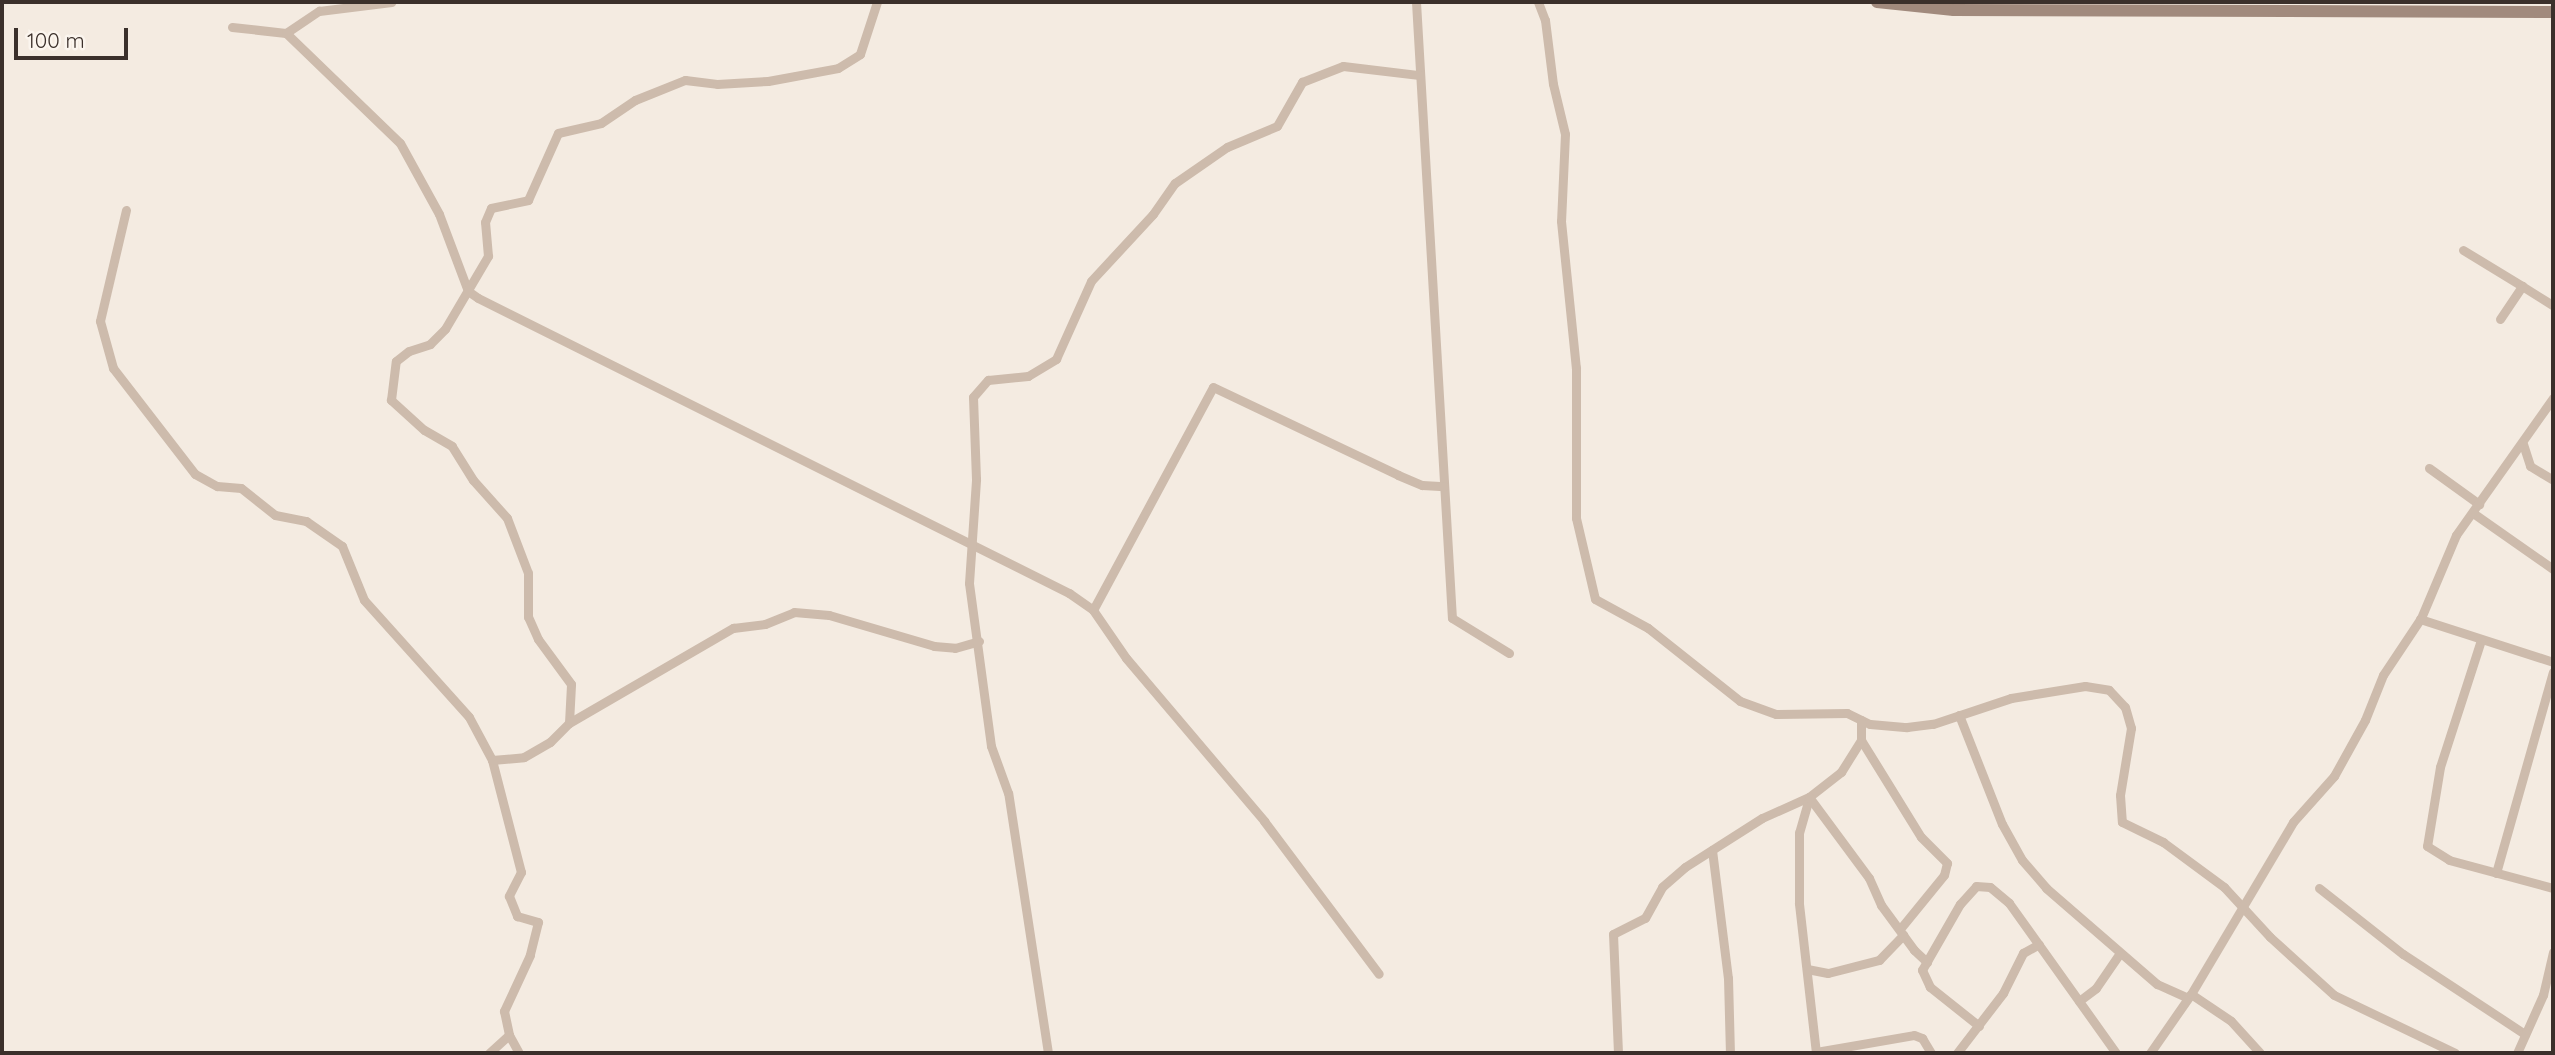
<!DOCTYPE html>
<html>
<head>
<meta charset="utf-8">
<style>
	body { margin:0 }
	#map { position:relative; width:2555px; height:1055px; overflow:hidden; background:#f4ebe1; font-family:Quicksand,sans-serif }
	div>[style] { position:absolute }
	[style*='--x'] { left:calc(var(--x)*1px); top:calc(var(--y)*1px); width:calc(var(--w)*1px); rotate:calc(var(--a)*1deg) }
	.minor>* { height:9px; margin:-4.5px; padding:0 4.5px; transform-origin:4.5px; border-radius:4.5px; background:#cdbbac }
	.secondary>* { height:12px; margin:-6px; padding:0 6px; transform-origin:6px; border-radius:6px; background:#a18a7d }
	span { translate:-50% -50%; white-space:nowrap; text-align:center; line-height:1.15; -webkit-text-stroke:6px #fbf5ee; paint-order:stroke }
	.frame { position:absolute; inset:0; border:4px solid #3b302b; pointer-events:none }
	.scale { position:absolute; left:14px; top:28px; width:114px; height:32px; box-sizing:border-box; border:4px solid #3b302b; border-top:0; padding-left:9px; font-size:21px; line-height:24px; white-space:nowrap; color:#3b302b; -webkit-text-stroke:5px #fbf5ee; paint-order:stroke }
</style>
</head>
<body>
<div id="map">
	<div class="minor">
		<div style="--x:1416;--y:2;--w:617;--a:86.66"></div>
		<div style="--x:1452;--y:618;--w:67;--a:31.6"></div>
		<div style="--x:1538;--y:2;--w:19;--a:69"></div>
		<div style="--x:1545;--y:20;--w:64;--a:82.9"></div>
		<div style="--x:1553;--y:84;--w:51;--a:76.5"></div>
		<div style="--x:1565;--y:134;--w:87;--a:92.6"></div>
		<div style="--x:1561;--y:221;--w:148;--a:84.2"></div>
		<div style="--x:1576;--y:368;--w:150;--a:90"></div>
		<div style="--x:1576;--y:518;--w:83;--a:76.8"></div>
		<div style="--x:1595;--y:599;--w:60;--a:28.7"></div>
		<div style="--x:1648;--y:628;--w:117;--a:38.4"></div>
		<div style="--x:1740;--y:701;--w:38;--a:20"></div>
		<div style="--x:1776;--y:714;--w:71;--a:-0.8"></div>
		<div style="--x:1847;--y:713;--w:25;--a:26"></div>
		<div style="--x:1870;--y:724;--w:37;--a:5"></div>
		<div style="--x:1907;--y:727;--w:26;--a:-7"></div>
		<div style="--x:1933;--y:724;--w:82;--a:-18.4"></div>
		<div style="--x:2011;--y:698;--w:75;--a:-9.2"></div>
		<div style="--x:2085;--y:686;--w:24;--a:9"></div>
		<div style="--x:2109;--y:690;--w:23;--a:47"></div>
		<div style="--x:2125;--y:707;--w:22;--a:74"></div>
		<div style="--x:2131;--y:728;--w:68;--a:99.3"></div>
		<div style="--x:2120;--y:795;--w:27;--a:86"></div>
		<div style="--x:2122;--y:822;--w:46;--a:26"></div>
		<div style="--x:2163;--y:842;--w:76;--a:36.4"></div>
		<div style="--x:2224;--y:887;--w:68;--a:47.4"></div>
		<div style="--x:2270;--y:937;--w:86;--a:42.2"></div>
		<div style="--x:2334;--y:995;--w:134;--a:25.6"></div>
		<div style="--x:232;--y:27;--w:54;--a:6.3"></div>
		<div style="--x:286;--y:33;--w:40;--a:-34"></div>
		<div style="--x:319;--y:11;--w:73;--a:-7.1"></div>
		<div style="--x:286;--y:33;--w:158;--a:44"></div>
		<div style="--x:400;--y:143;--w:81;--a:61.2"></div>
		<div style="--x:439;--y:214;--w:82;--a:69.4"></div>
		<div style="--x:468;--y:291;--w:12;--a:35"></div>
		<div style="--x:478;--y:298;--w:661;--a:26.53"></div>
		<div style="--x:1069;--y:593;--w:29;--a:35"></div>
		<div style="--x:1093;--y:610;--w:58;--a:55.5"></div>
		<div style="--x:1126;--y:658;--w:214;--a:49.7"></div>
		<div style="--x:1264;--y:821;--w:191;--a:53.1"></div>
		<div style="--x:126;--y:210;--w:114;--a:103.2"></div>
		<div style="--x:100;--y:321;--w:49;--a:74.5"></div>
		<div style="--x:113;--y:368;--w:134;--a:52.3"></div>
		<div style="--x:195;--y:474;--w:25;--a:29"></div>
		<div style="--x:217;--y:486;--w:24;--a:5"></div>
		<div style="--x:241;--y:488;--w:43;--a:38.5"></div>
		<div style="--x:275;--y:515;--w:32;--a:11"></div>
		<div style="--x:306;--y:521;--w:44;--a:34.8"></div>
		<div style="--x:342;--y:546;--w:58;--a:67.8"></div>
		<div style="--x:364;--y:600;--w:157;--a:48.1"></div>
		<div style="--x:469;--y:717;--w:49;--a:61.9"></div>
		<div style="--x:492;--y:760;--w:116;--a:75.5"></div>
		<div style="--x:521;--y:872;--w:27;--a:117"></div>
		<div style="--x:509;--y:896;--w:22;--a:68"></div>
		<div style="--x:517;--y:916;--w:22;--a:16"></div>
		<div style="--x:538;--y:922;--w:34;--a:104"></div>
		<div style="--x:530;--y:955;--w:62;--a:114.9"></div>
		<div style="--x:504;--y:1011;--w:25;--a:78"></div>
		<div style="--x:509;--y:1035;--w:21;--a:61"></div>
		<div style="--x:2463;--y:250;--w:69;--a:31.4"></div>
		<div style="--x:2500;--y:319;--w:40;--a:-56"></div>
		<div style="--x:2522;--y:286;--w:36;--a:32"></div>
		<div style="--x:2523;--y:444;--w:23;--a:72"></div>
		<div style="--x:2530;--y:466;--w:27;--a:31"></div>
		<div style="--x:2429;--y:468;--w:62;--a:35.8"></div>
		<div style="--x:2473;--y:513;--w:98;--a:35"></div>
		<div style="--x:1093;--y:610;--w:253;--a:-61.7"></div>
		<div style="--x:1213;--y:387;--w:205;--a:25.4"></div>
		<div style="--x:1398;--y:475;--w:26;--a:23"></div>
		<div style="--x:1422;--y:485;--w:22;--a:3"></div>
		<div style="--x:2420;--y:619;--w:140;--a:17.9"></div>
		<div style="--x:2481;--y:640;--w:133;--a:107.9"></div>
		<div style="--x:2440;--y:767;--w:80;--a:99.3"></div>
		<div style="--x:2427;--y:846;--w:26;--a:32"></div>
		<div style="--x:2449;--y:860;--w:108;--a:15.1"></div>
		<div style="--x:1959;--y:715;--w:117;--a:68.5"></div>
		<div style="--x:2002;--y:824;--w:41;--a:60.9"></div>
		<div style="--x:2022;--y:860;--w:37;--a:49"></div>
		<div style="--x:2046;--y:888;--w:147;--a:40.9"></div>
		<div style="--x:2157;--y:984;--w:32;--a:24"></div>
		<div style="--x:569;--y:723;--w:39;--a:-87"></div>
		<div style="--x:571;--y:684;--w:56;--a:-126.3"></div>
		<div style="--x:538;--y:639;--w:24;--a:-114"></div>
		<div style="--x:528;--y:617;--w:44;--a:-90"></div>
		<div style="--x:528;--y:573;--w:59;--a:-110.9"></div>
		<div style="--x:507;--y:518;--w:51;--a:-131.8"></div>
		<div style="--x:473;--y:480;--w:40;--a:-122"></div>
		<div style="--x:452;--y:446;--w:32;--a:-150"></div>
		<div style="--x:424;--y:430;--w:45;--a:-137.7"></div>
		<div style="--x:391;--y:400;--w:39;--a:-83"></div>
		<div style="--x:396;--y:361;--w:16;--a:-38"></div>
		<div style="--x:409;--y:351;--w:22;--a:-18"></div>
		<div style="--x:430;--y:344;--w:21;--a:-45"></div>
		<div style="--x:445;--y:329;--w:85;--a:-59.5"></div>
		<div style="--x:488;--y:256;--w:34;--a:-95"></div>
		<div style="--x:485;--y:222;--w:15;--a:-67"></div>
		<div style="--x:491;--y:208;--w:38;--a:-12"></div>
		<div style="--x:528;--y:200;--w:73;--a:-65.9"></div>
		<div style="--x:558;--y:133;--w:44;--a:-13.1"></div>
		<div style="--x:601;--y:123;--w:41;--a:-34.1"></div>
		<div style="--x:635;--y:100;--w:54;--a:-21.8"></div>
		<div style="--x:685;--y:80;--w:32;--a:7"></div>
		<div style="--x:717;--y:84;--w:51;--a:-3.4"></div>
		<div style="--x:768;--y:81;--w:71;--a:-10.5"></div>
		<div style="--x:838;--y:68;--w:26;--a:-32"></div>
		<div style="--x:860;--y:54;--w:55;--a:-71.9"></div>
		<div style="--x:1861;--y:740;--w:114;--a:58.3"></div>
		<div style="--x:1921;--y:837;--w:37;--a:45"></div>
		<div style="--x:1947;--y:863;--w:12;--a:104"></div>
		<div style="--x:1944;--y:875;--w:70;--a:129.2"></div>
		<div style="--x:492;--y:760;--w:32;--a:-5"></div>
		<div style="--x:524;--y:757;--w:30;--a:-30"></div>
		<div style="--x:550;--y:742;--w:27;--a:-45"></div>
		<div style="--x:569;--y:723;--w:190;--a:-30.1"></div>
		<div style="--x:733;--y:628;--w:32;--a:-7"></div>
		<div style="--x:765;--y:624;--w:31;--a:-22"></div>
		<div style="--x:794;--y:612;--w:35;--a:5"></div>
		<div style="--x:829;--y:615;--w:109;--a:16.4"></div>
		<div style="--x:934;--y:646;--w:21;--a:5"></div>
		<div style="--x:955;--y:648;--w:25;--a:-16"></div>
		<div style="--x:1712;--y:850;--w:129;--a:82.9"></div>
		<div style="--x:1728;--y:978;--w:75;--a:88.5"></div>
		<div style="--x:2496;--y:873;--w:209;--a:-74.2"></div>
		<div style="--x:2319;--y:888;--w:107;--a:38.2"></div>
		<div style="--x:2403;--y:954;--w:146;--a:33.3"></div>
		<div style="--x:1807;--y:969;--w:21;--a:11"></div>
		<div style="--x:1828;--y:973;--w:53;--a:-14.3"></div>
		<div style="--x:1879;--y:960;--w:35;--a:-46"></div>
		<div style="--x:2191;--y:994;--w:48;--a:34"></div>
		<div style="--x:2231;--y:1021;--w:43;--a:47.8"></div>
		<div style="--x:2079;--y:1001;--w:21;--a:-37"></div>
		<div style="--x:2096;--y:988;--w:42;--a:-55.6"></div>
		<div style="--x:1979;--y:1026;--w:63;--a:-141.5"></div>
		<div style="--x:1930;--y:987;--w:19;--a:-115"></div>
		<div style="--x:1922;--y:970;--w:76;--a:-60.1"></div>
		<div style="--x:1960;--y:904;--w:24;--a:-48"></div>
		<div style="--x:1976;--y:886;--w:14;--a:4"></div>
		<div style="--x:1990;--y:887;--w:25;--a:40"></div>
		<div style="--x:2009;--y:903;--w:184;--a:54.5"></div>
		<div style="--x:1816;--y:1052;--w:99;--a:-9.8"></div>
		<div style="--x:1914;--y:1035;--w:9;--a:21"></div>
		<div style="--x:1922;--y:1038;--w:17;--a:59"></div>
		<div style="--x:489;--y:1053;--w:27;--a:-42"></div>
		<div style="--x:1048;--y:1053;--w:263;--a:-98.7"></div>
		<div style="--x:1008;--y:793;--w:50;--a:-109.9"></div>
		<div style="--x:991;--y:746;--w:164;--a:-97.7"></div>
		<div style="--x:969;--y:583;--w:104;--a:-86.1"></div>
		<div style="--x:976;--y:479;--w:82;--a:-92.1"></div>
		<div style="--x:973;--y:397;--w:23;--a:-49"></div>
		<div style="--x:988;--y:380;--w:40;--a:-5.7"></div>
		<div style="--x:1028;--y:376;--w:33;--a:-31"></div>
		<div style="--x:1056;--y:359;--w:85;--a:-65.8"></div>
		<div style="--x:1091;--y:281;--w:91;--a:-47.2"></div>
		<div style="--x:1153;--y:214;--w:38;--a:-55"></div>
		<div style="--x:1175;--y:183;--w:63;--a:-34.7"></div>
		<div style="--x:1227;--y:147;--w:54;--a:-22.8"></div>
		<div style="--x:1277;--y:126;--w:51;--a:-60.4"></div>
		<div style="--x:1302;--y:82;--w:44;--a:-21.3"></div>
		<div style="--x:1343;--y:66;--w:77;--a:6.8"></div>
		<div style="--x:1618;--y:1053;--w:119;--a:-92.4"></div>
		<div style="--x:1613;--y:934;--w:36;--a:-27"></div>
		<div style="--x:1645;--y:918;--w:35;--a:-61"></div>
		<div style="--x:1662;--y:887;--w:30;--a:-41"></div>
		<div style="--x:1685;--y:867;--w:91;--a:-32.5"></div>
		<div style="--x:1762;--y:818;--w:51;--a:-24.1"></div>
		<div style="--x:1809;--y:797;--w:41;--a:-38"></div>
		<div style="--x:1841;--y:772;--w:38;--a:-58"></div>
		<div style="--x:1861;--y:740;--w:20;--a:-90"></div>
		<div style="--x:1816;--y:1053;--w:151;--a:-96.5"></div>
		<div style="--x:1799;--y:903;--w:70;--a:-90"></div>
		<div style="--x:1799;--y:833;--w:37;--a:-74"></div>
		<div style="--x:1809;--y:797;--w:101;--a:53.5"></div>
		<div style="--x:1869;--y:878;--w:30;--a:66"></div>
		<div style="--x:1881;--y:905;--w:56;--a:53.7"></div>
		<div style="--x:1914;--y:950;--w:18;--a:43"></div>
		<div style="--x:1957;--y:1053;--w:76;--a:-52.5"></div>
		<div style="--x:2003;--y:993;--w:45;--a:-63.4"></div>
		<div style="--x:2023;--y:953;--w:18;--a:-29"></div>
		<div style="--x:2150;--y:1053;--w:72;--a:-55.2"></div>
		<div style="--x:2191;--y:994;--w:200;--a:-59.3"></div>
		<div style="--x:2293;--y:822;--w:62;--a:-48.3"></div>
		<div style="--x:2334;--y:776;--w:64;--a:-61"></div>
		<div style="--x:2365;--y:720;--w:48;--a:-68.2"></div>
		<div style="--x:2383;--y:675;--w:69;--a:-56.3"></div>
		<div style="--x:2421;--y:618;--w:90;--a:-67.1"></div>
		<div style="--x:2456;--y:535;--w:168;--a:-54.7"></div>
		<div style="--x:2517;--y:1053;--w:64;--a:-65.9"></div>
		<div style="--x:2543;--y:995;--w:44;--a:-76.9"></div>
	</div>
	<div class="secondary">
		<div style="--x:1877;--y:2;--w:77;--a:5.9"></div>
		<div style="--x:1954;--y:10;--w:599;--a:0.19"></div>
	</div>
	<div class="frame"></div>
	<div class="scale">100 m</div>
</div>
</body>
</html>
